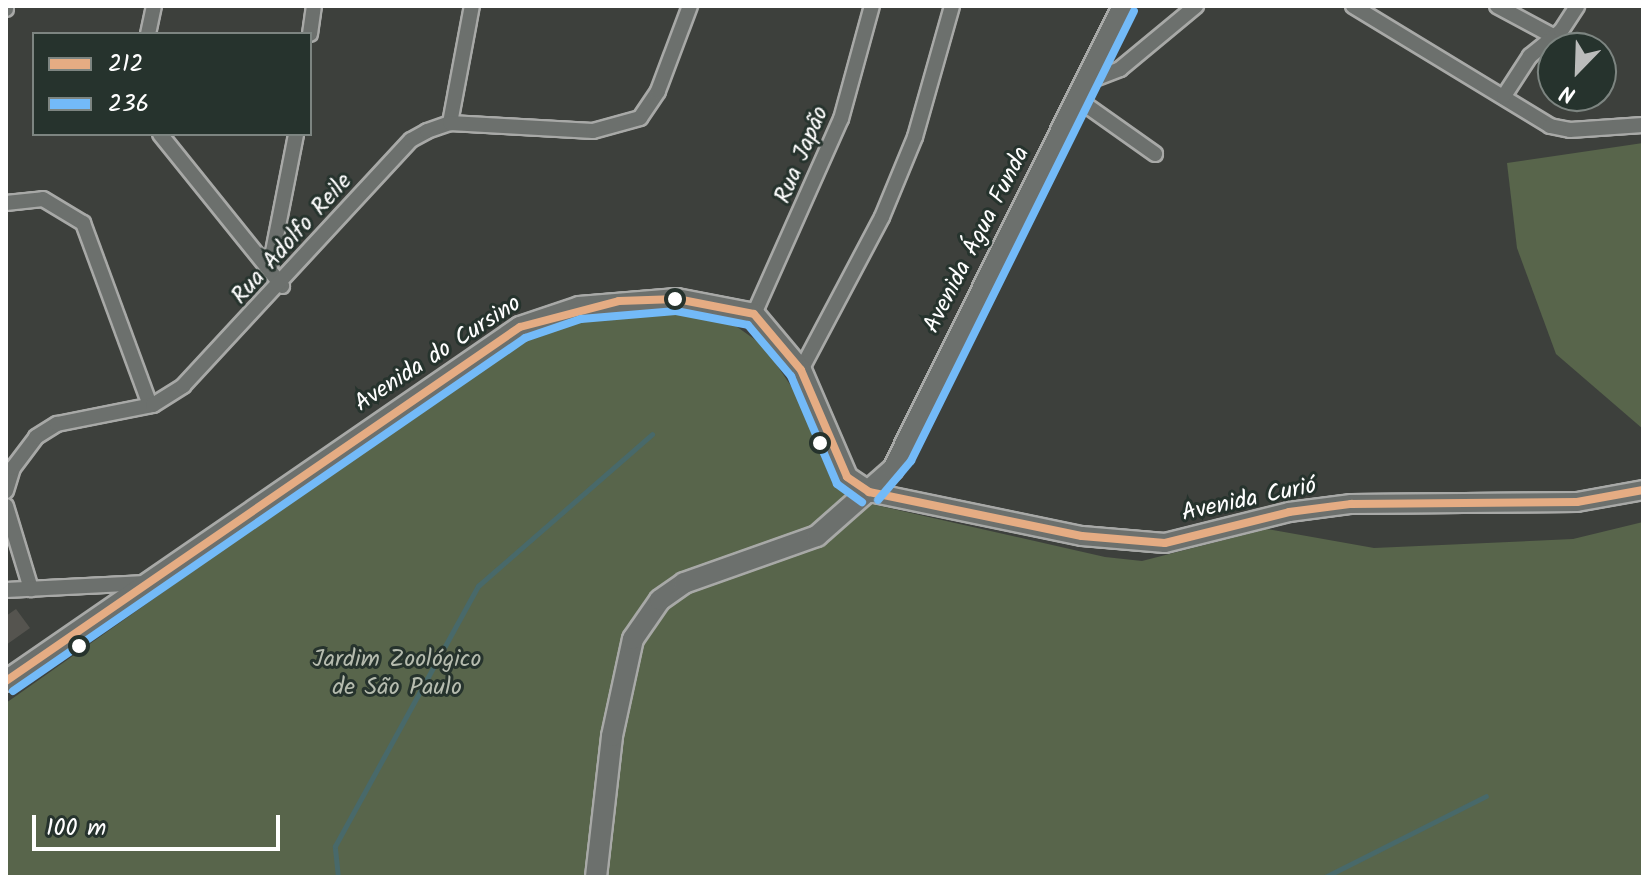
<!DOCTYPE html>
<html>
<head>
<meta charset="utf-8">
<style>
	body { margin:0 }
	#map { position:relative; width:1649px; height:883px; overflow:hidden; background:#3d403c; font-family:Kalam,sans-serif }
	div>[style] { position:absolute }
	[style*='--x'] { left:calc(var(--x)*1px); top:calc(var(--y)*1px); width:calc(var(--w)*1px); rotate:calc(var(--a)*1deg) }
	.green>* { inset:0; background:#58654b }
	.stream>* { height:5px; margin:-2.5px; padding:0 2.5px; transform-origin:2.5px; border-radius:2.5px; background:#48696a }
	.building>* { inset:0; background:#55544f }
	.roads { filter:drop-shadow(2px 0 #a8a9a7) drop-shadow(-2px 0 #a8a9a7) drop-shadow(0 2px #a8a9a7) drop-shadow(0 -2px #a8a9a7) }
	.minor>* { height:14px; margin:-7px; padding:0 7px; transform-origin:7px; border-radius:7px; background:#6c706d }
	.tertiary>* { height:18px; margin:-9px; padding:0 9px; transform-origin:9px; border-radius:9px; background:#6c706d }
	.secondary>* { height:20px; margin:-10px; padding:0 10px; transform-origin:10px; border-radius:10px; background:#6c706d }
	.bus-1>* { height:8px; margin:-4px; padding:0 4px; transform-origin:4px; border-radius:4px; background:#e5ac83 }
	.bus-2>* { height:8px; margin:-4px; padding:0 4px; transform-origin:4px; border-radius:4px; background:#73baf8 }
	.dots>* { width:22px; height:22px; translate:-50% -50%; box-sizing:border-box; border:4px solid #26332d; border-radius:50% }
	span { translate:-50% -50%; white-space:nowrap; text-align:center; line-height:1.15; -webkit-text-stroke:6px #26332d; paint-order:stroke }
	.street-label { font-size:24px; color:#fff }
	.park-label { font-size:24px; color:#b6bcaf }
	.frame { position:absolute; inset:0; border:8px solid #fff; pointer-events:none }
	.legend { position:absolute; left:32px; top:32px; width:280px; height:104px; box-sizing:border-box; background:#26332d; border:2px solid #7d8581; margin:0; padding:10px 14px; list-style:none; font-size:24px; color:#fff }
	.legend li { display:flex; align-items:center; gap:16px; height:40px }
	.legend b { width:40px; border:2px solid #7d8581 }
	.north { position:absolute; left:1537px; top:32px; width:80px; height:80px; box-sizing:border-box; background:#26332d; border:2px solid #7d8581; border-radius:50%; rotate:203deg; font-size:22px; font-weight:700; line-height:32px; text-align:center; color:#fff }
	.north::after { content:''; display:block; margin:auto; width:28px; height:36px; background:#bbbcbb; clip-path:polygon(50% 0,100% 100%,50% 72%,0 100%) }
	.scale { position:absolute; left:32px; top:815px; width:248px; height:36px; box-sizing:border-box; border:4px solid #fff; border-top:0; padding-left:10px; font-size:24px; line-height:28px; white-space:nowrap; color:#fff; -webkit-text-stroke:6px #26332d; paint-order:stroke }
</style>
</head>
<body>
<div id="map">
	<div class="green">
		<div style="clip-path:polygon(1643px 143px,1643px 429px,1556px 354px,1517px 248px,1507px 163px)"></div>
		<div style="clip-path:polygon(668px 312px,726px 319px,764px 346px,795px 392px,832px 482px,849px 499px,1105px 557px,1142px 561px,1267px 529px,1374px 548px,1573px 539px,1643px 522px,1643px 877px,6px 877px,6px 703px,525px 337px,604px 313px)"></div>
	</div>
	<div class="stream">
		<div style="--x:338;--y:877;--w:31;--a:-96"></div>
		<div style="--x:335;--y:846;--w:297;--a:-61.2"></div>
		<div style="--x:478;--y:586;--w:231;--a:-41.1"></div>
		<div style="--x:1325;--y:877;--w:180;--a:-26.7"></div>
	</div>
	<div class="building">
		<div style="clip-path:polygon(16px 609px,30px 628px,6px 645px,6px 616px)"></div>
	</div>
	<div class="roads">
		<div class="minor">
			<div style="--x:1353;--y:6;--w:231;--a:31.3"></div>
			<div style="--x:1550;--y:126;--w:20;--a:11"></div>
			<div style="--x:1570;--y:130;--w:73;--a:-3.9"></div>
			<div style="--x:1497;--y:6;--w:64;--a:28.2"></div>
			<div style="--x:6;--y:9;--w:3;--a:-90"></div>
			<div style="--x:148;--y:34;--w:29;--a:-78"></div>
			<div style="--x:310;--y:34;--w:28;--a:-82"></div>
			<div style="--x:1084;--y:83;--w:39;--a:-21"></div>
			<div style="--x:1120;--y:69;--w:99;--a:-39.7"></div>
			<div style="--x:1504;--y:96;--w:48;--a:-57"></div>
			<div style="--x:1530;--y:56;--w:40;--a:-39"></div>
			<div style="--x:1561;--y:31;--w:30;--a:-57"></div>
			<div style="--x:1076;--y:98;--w:97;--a:35.3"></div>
			<div style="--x:450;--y:123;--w:119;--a:-79.4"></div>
			<div style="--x:160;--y:134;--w:195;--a:51.2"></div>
			<div style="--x:6;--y:203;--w:37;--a:-6"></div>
			<div style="--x:43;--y:199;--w:47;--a:31"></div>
			<div style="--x:83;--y:223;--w:194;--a:69.8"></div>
			<div style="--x:270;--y:267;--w:136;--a:-78.9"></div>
			<div style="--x:754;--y:314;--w:214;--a:-66"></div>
			<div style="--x:841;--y:119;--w:117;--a:-74.7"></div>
			<div style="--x:801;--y:370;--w:173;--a:-62.1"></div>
			<div style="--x:882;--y:217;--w:87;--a:-67.6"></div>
			<div style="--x:915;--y:137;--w:136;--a:-74.2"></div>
			<div style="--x:6;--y:491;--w:24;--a:-73"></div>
			<div style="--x:13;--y:468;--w:39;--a:-53"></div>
			<div style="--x:36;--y:437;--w:25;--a:-32"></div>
			<div style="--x:57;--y:424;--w:98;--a:-11.2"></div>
			<div style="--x:153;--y:405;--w:36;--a:-32"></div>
			<div style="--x:183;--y:386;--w:335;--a:-47.2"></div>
			<div style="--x:411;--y:140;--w:18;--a:-29"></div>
			<div style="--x:427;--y:131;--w:24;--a:-19"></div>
			<div style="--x:450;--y:123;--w:143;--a:3.2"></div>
			<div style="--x:593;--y:131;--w:49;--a:-15.5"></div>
			<div style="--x:640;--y:118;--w:32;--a:-56"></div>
			<div style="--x:658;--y:91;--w:91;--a:-69.4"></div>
			<div style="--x:6;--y:506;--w:87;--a:73.2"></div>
			<div style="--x:6;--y:590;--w:140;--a:-2.9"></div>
		</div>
		<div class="tertiary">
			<div style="--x:869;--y:492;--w:217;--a:11.7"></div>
			<div style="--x:1082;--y:536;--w:83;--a:4.8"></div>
			<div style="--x:1165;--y:543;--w:128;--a:-14"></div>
			<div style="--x:1289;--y:512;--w:63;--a:-7.4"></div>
			<div style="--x:1351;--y:504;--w:226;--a:-0.5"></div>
			<div style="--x:1577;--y:502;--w:67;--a:-10.3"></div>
		</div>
		<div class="secondary">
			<div style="--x:6;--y:681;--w:624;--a:-34.56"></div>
			<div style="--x:520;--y:327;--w:62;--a:-18.7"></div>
			<div style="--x:579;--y:307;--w:98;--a:-4.7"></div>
			<div style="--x:677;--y:299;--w:78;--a:11"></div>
			<div style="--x:754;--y:314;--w:73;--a:50"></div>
			<div style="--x:801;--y:370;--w:116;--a:66.7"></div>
			<div style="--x:847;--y:477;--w:27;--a:34"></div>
			<div style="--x:596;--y:877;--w:142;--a:-83.5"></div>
			<div style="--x:612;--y:736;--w:99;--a:-77.8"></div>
			<div style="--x:633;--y:639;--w:47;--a:-55.3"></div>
			<div style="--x:660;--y:600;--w:29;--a:-35"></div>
			<div style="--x:684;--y:583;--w:141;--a:-19.5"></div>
			<div style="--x:817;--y:536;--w:101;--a:-41.4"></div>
			<div style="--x:893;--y:469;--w:517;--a:-63.58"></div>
		</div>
	</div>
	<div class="bus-1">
		<div style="--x:6;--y:681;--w:624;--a:-34.56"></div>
		<div style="--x:520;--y:327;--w:102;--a:-14.7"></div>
		<div style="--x:619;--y:301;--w:58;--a:-2"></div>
		<div style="--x:677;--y:299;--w:78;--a:11"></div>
		<div style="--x:754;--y:314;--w:73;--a:50"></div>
		<div style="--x:801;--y:370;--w:116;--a:66.7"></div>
		<div style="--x:847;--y:477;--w:27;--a:34"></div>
		<div style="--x:869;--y:492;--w:217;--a:11.7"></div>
		<div style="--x:1082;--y:536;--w:83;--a:4.8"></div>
		<div style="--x:1165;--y:543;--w:128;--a:-14"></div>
		<div style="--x:1289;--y:512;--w:63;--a:-7.4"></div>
		<div style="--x:1351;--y:504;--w:226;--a:-0.5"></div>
		<div style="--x:1577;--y:502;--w:67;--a:-10.3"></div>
	</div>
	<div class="bus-2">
		<div style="--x:878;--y:500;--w:51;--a:-49.8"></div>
		<div style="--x:911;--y:461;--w:502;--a:-63.64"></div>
		<div style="--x:13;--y:691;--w:622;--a:-34.58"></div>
		<div style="--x:525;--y:338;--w:59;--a:-18.7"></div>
		<div style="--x:581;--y:319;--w:95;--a:-4.8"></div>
		<div style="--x:676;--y:311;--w:73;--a:11"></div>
		<div style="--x:748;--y:325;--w:67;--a:49.9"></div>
		<div style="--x:791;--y:376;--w:117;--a:66.9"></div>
		<div style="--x:837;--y:484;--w:31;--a:36"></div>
	</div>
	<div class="dots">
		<div style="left:675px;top:299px;background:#fff"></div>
		<div style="left:820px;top:443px;background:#fff"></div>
		<div style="left:79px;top:646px;background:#fff"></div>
	</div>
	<div class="street-label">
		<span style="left:802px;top:155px;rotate:-67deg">Rua Japão</span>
		<span style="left:292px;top:239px;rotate:-48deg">Rua Adolfo Reile</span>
		<span style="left:977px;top:240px;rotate:-63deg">Avenida Água Funda</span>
		<span style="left:438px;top:354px;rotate:-33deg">Avenida do Cursino</span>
		<span style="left:1249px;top:500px;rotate:-12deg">Avenida Curió</span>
	</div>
	<div class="park-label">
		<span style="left:397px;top:674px">Jardim Zoológico<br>de São Paulo</span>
	</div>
	<div class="frame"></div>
	<ul class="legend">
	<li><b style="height:10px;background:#e5ac83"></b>212</li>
	<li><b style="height:10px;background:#73baf8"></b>236</li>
	</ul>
	<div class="north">N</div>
	<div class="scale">100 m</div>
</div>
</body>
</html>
